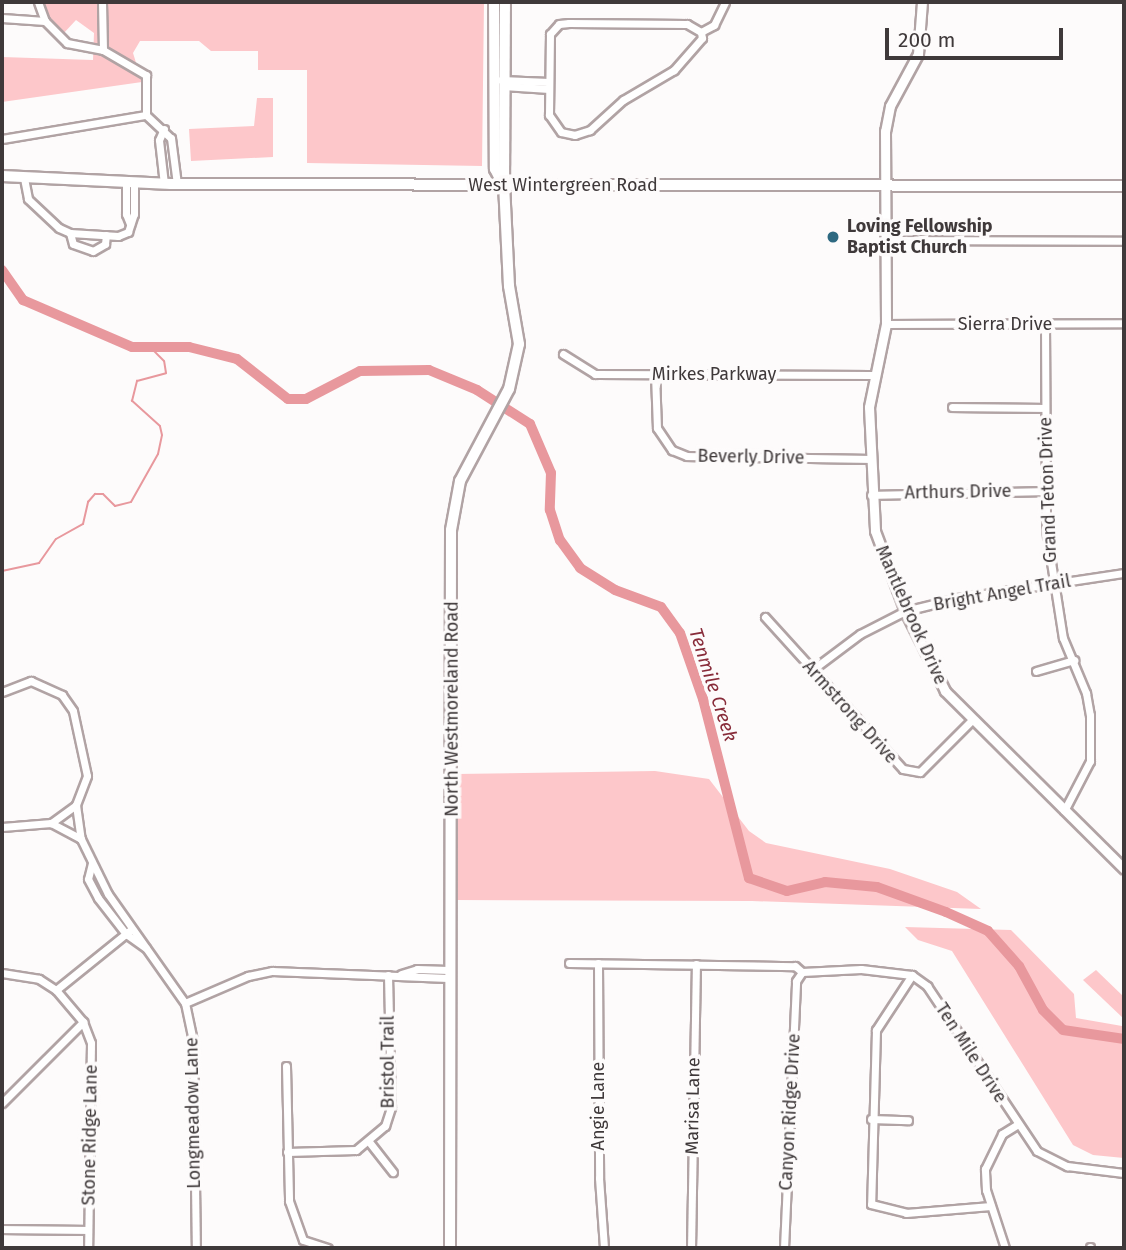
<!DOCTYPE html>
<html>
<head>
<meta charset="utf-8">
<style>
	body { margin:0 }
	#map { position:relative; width:1126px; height:1250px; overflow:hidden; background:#fdfbfb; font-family:"Fira Sans",sans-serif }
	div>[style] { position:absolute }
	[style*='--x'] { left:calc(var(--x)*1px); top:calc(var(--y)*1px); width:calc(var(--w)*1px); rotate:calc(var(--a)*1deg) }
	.green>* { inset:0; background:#fdc7ca }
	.stream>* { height:2px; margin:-1px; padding:0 1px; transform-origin:1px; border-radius:1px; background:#e8989d }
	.river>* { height:10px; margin:-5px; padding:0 5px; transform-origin:5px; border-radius:5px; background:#e8989d }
	.roads { filter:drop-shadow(2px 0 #b1a3a4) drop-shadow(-2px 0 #b1a3a4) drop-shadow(0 2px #b1a3a4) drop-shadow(0 -2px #b1a3a4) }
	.minor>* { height:7px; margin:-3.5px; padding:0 3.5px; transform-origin:3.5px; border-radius:3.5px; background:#fff }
	.tertiary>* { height:9px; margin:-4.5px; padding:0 4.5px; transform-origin:4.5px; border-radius:4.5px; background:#fff }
	.secondary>* { height:10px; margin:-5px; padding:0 5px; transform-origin:5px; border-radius:5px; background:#fff }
	.dots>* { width:19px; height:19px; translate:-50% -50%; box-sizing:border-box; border:4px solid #fdfbfb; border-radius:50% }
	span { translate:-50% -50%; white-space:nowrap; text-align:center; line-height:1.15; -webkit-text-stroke:7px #fdfbfb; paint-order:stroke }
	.street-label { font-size:18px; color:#3f393a }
	.poi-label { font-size:18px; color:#3f393a; font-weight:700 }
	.left { translate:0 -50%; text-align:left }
	.water-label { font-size:19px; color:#882c3a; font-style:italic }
	.frame { position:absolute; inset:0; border:4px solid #3f393a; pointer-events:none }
	.scale { position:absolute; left:885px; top:28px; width:178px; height:32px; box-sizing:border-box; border:4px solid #3f393a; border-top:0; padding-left:9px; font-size:21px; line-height:24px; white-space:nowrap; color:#3f393a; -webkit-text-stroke:5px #fdfbfb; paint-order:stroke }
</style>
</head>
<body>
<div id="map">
	<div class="green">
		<div style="clip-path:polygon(42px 2px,484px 2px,482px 166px,307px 163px,307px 70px,258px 70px,258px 51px,211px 51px,199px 41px,140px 41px,133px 53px,142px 82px,2px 102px,2px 57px,93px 60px,94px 33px,76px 20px,63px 34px,46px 16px)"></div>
		<div style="clip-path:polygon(257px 98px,273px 98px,273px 157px,191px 161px,189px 129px,254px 126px)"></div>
		<div style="clip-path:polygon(655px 771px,709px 779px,749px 831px,766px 843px,890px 869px,957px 892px,981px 909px,752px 901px,454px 900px,457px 774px)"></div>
		<div style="clip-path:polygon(905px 927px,1011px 930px,1074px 994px,1076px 1018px,1122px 1026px,1124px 1158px,1093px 1155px,1073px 1145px,952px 951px,918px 940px)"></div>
		<div style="clip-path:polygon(1096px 970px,1124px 997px,1124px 1019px,1083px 980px)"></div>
	</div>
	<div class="stream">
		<div style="--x:2;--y:571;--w:38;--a:-12"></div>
		<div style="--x:39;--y:563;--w:29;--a:-55"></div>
		<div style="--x:56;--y:539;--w:31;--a:-29"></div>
		<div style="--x:83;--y:524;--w:23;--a:-77"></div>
		<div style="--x:88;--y:502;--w:11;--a:-49"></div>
		<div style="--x:95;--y:494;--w:8;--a:0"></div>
		<div style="--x:103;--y:494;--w:17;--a:45"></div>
		<div style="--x:115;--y:506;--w:16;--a:-14"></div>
		<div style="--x:131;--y:502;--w:55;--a:-60.6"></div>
		<div style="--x:158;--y:454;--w:19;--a:-78"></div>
		<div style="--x:162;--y:435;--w:9;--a:-103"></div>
		<div style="--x:160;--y:426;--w:38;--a:-138"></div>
		<div style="--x:132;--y:401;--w:21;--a:-76"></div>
		<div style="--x:137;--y:381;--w:30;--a:-15"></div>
		<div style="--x:166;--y:373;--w:12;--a:-99"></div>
		<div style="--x:164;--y:361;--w:20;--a:-135"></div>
	</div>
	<div class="river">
		<div style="--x:2;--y:270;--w:37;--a:55"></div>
		<div style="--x:23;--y:300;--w:119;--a:23.3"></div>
		<div style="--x:132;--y:347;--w:57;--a:0"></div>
		<div style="--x:189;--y:347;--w:49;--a:14"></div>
		<div style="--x:237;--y:359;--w:65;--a:38.1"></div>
		<div style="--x:288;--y:399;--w:18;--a:0"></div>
		<div style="--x:306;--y:399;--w:61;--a:-27.4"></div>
		<div style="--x:360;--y:371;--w:69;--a:-0.8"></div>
		<div style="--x:429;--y:370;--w:52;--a:22.6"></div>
		<div style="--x:477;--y:390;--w:63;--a:32.7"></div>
		<div style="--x:530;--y:424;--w:53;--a:66.8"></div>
		<div style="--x:551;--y:473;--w:37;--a:92"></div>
		<div style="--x:550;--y:510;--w:32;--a:72"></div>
		<div style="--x:560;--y:540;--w:34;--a:54"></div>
		<div style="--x:580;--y:568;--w:41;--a:32.2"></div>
		<div style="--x:615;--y:590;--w:49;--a:20.3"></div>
		<div style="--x:661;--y:607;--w:32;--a:54"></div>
		<div style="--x:680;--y:633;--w:70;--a:70.8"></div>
		<div style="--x:703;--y:699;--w:185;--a:75.6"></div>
		<div style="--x:749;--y:878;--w:40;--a:18.9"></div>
		<div style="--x:787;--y:891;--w:39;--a:-13"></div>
		<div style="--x:825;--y:882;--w:52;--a:5.5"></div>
		<div style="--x:877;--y:887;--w:73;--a:19.9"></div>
		<div style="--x:946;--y:912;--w:46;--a:24.3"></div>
		<div style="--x:988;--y:931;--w:47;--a:48.5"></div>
		<div style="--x:1019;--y:966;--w:50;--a:61.4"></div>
		<div style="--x:1043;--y:1010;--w:28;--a:45"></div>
		<div style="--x:1063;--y:1030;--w:62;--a:8.4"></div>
	</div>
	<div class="roads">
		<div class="minor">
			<div style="--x:38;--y:2;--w:20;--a:70"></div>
			<div style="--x:45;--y:21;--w:31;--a:45"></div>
			<div style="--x:67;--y:43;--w:37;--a:11"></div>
			<div style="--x:103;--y:50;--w:50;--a:30.2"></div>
			<div style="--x:146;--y:75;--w:40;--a:90"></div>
			<div style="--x:146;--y:115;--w:34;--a:43"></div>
			<div style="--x:171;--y:138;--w:46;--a:82.6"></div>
			<div style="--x:102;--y:2;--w:48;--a:88.8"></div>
			<div style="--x:2;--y:18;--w:43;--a:4"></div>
			<div style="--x:569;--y:23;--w:118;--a:0.5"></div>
			<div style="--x:687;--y:24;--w:16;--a:30"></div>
			<div style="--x:701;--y:32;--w:6;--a:81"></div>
			<div style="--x:702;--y:38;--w:43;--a:131.2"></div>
			<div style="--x:674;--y:70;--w:59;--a:149.5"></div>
			<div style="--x:623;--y:100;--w:45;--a:137.7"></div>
			<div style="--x:590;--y:130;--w:16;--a:162"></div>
			<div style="--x:575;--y:135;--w:14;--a:-168"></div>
			<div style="--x:561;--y:132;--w:21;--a:-125"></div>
			<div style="--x:549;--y:115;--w:81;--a:-89.3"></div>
			<div style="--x:550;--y:34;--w:13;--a:-48"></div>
			<div style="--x:559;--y:24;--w:10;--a:-6"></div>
			<div style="--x:701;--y:32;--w:15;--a:-28"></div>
			<div style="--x:714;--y:25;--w:25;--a:-64"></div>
			<div style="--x:501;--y:80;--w:48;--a:2.4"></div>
			<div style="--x:503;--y:86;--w:46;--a:3.7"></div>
			<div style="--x:2;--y:139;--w:146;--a:-9.5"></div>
			<div style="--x:24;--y:178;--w:21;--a:79"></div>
			<div style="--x:28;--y:199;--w:42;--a:43.1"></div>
			<div style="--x:59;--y:228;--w:12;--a:24"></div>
			<div style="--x:70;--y:233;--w:48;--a:3.6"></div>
			<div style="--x:118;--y:236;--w:11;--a:-22"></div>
			<div style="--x:128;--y:232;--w:19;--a:-72"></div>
			<div style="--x:134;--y:214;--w:31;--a:-90"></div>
			<div style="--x:126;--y:183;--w:31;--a:90"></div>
			<div style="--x:126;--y:214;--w:11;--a:68"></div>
			<div style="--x:164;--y:184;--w:44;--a:-96.5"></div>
			<div style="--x:159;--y:140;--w:12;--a:-66"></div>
			<div style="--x:70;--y:233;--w:11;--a:75"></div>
			<div style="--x:73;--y:244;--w:21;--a:19"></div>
			<div style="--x:93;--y:251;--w:14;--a:-30"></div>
			<div style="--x:105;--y:244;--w:9;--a:-84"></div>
			<div style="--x:886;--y:240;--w:238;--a:0.2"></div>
			<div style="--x:886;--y:324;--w:238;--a:-0.2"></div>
			<div style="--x:1045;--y:324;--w:206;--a:89.7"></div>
			<div style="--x:1046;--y:530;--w:109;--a:81.1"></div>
			<div style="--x:1063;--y:638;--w:60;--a:67.3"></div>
			<div style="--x:1086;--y:693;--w:22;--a:80"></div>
			<div style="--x:1090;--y:715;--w:46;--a:90"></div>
			<div style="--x:1090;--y:761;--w:56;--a:117.5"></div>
			<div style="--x:563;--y:354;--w:38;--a:32"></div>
			<div style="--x:595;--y:374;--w:277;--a:0.2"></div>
			<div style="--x:655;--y:374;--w:54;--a:87.9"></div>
			<div style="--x:657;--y:428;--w:27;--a:56"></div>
			<div style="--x:672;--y:450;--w:16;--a:22"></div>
			<div style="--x:687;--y:456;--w:182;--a:0.9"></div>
			<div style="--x:952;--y:407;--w:93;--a:0.6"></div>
			<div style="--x:871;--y:495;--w:174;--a:-1.3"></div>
			<div style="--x:765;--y:617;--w:205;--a:47.8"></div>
			<div style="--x:903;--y:769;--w:17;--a:10"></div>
			<div style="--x:920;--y:772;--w:72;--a:-45"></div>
			<div style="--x:812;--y:670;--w:60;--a:-36.9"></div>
			<div style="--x:860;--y:634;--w:51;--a:-27.1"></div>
			<div style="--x:905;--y:611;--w:55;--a:-13.8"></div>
			<div style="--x:958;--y:598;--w:168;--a:-8.6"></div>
			<div style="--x:1036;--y:671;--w:40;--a:-16"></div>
			<div style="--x:2;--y:692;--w:31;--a:-21"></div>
			<div style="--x:31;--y:681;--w:34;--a:24"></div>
			<div style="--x:62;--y:695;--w:19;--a:55"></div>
			<div style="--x:73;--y:711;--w:66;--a:77.8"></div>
			<div style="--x:87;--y:776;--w:31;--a:111"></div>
			<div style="--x:76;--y:805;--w:31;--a:144"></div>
			<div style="--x:51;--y:823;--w:49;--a:175.3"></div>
			<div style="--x:76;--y:805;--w:34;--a:82"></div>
			<div style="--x:81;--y:839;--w:61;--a:63.9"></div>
			<div style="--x:108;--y:894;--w:133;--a:54.8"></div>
			<div style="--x:185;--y:1003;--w:38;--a:78"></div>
			<div style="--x:193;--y:1040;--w:208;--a:89.2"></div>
			<div style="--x:51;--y:823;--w:34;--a:28"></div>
			<div style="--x:92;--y:863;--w:16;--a:104"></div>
			<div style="--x:88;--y:879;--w:21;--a:62"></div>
			<div style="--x:98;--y:898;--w:46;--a:52.1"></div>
			<div style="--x:126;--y:934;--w:24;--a:35"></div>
			<div style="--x:569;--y:963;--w:226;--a:0.8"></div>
			<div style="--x:795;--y:966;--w:9;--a:41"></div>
			<div style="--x:598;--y:963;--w:215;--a:89.7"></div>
			<div style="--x:599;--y:1178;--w:70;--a:85.9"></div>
			<div style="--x:2;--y:973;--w:37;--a:9"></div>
			<div style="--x:39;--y:979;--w:20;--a:33"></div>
			<div style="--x:56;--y:990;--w:42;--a:49.8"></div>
			<div style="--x:83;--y:1022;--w:22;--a:69"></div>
			<div style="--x:91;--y:1043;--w:205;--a:90.8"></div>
			<div style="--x:401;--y:974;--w:17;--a:-17"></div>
			<div style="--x:417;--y:969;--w:31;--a:2"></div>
			<div style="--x:912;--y:975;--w:66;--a:123.2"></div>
			<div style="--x:876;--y:1030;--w:174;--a:91.6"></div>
			<div style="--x:871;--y:1204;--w:36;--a:14"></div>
			<div style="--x:906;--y:1213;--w:85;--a:-4.7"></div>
			<div style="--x:56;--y:990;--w:94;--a:-38.9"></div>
			<div style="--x:185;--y:1003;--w:69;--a:-23.2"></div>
			<div style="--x:248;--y:976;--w:25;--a:-12"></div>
			<div style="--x:272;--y:971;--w:176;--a:2.3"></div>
			<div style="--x:286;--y:1066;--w:135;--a:88.7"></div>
			<div style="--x:289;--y:1201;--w:41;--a:70.3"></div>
			<div style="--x:303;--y:1240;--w:26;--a:18"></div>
			<div style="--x:2;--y:1103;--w:115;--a:-45"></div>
			<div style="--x:871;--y:1119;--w:37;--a:2"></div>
			<div style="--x:370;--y:1143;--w:37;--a:52"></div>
			<div style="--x:287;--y:1152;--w:69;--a:-1.7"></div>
			<div style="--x:356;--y:1150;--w:38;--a:-40"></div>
			<div style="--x:385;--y:1126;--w:20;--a:-72"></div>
			<div style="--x:391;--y:1107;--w:132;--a:-91.3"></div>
			<div style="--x:2;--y:1229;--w:86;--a:0.7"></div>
			<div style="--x:691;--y:1248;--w:284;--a:-89"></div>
			<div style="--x:784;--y:1248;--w:267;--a:-87.4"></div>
			<div style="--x:796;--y:981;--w:11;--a:-56"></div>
			<div style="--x:802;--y:972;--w:59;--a:-2.9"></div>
			<div style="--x:861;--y:969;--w:51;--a:6.7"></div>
			<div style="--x:912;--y:975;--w:19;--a:36"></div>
			<div style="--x:927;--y:986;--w:198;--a:56.3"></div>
			<div style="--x:1037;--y:1151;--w:34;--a:27"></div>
			<div style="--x:1067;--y:1166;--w:57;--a:7"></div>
			<div style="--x:1005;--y:1248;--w:61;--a:-108.1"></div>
			<div style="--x:986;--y:1190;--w:21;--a:-93"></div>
			<div style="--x:985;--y:1169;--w:39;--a:-64"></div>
			<div style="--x:1002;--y:1134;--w:19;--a:-32"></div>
			<div style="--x:1090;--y:1248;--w:1;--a:-90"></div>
		</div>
		<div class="tertiary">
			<div style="--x:922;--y:2;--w:52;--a:94.4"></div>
			<div style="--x:918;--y:54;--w:59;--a:118.3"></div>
			<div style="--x:890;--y:106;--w:25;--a:101"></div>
			<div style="--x:885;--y:131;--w:193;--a:89.7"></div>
			<div style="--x:886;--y:324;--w:85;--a:101.6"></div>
			<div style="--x:869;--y:407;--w:124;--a:87.2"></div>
			<div style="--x:875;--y:531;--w:85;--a:69.4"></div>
			<div style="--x:905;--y:611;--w:89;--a:63.4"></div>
			<div style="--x:945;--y:691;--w:252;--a:44.8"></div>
		</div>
		<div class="secondary">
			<div style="--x:494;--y:2;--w:167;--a:89.7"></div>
			<div style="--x:495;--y:169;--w:18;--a:63"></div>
			<div style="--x:2;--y:176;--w:169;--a:2.7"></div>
			<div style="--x:171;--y:184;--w:953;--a:0.12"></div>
			<div style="--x:450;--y:1248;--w:718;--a:-89.92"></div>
			<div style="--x:451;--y:530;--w:50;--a:-79.6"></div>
			<div style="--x:460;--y:481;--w:104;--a:-62"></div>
			<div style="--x:509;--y:389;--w:46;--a:-77.5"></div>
			<div style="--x:519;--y:344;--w:59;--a:-99.8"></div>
			<div style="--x:509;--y:286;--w:101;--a:-92.8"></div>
			<div style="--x:504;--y:185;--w:183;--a:-89.7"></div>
		</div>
	</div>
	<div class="dots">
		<div style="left:833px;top:237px;background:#2e6981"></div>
	</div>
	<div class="street-label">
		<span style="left:563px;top:185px">West Wintergreen Road</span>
		<span style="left:1005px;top:324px">Sierra Drive</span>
		<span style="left:714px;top:374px">Mirkes Parkway</span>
		<span style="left:751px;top:457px;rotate:1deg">Beverly Drive</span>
		<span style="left:1048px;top:490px;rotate:-92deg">Grand Teton Drive</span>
		<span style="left:958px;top:492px;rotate:-1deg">Arthurs Drive</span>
		<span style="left:1002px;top:593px;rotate:-10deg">Bright Angel Trail</span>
		<span style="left:911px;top:615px;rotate:66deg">Mantlebrook Drive</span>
		<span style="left:452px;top:709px;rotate:-90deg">North Westmoreland Road</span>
		<span style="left:850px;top:712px;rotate:48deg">Armstrong Drive</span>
		<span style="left:971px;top:1053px;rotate:57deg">Ten Mile Drive</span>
		<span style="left:388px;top:1062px;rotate:-90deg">Bristol Trail</span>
		<span style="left:598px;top:1106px;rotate:-90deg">Angie Lane</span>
		<span style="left:693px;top:1106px;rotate:-89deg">Marisa Lane</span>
		<span style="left:790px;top:1112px;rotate:-87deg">Canyon Ridge Drive</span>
		<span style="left:193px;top:1113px;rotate:-91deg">Longmeadow Lane</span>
		<span style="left:90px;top:1135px;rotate:-89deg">Stone Ridge Lane</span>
	</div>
	<div class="poi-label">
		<span class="left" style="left:847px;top:237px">Loving Fellowship<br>Baptist Church</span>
	</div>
	<div class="water-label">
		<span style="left:713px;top:685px;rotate:72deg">Tenmile Creek</span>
	</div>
	<div class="frame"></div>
	<div class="scale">200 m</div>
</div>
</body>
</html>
